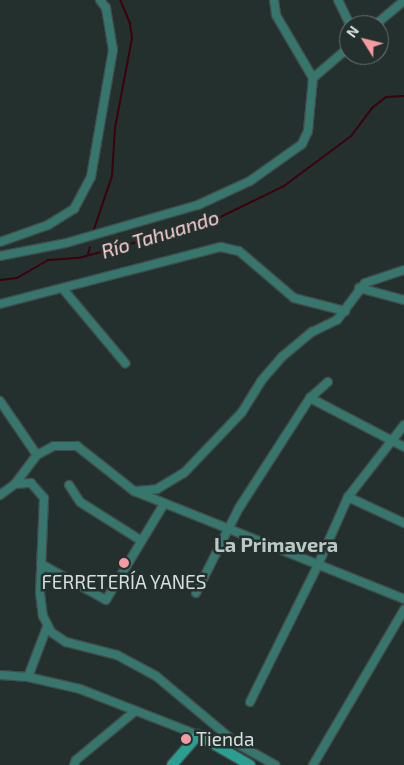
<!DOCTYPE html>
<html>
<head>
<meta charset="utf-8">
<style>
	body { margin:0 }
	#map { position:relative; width:404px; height:765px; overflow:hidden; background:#24302e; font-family:"Exo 2",sans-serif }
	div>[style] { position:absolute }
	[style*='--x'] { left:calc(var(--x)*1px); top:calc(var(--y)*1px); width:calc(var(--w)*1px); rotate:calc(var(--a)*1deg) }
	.stream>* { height:2px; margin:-1px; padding:0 1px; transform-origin:1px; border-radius:1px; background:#3c010d }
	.roads { filter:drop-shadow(1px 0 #414c4a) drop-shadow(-1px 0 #414c4a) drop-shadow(0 1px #414c4a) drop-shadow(0 -1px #414c4a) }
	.street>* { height:8px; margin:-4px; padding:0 4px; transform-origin:4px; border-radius:4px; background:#36766d }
	.secondary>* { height:10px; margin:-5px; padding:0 5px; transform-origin:5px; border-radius:5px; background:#2a9e91 }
	.dots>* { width:14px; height:14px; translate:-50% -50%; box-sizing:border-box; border:2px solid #24302e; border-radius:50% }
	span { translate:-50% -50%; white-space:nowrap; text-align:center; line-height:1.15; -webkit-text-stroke:5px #24302e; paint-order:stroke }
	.poi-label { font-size:19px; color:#d7dfdd }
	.left { translate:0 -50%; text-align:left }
	.water-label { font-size:20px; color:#fed4d5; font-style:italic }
	.neighbourhood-label { font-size:20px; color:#bac9c6; font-weight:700 }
	.north { position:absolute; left:339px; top:15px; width:50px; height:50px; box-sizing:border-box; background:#24302e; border:1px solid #6c7674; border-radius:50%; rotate:306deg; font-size:14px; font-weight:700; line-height:20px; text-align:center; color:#d7dfdd }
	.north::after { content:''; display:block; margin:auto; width:18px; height:22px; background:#f49aa0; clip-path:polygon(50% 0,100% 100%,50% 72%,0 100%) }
</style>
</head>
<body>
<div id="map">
	<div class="stream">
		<div style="--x:93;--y:232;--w:59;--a:-71.3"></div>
		<div style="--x:112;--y:176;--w:48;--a:-86.4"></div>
		<div style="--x:115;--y:128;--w:92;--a:-79.3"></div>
		<div style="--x:132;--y:38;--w:15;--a:-98"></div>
		<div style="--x:130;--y:23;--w:25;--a:-113"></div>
		<div style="--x:88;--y:254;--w:7;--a:-74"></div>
		<div style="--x:0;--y:280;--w:17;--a:-7"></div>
		<div style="--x:17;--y:278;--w:36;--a:-30"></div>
		<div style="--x:48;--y:260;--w:31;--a:-4"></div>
		<div style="--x:79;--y:258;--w:136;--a:-15.4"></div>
		<div style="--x:210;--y:222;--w:82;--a:-25.9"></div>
		<div style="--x:284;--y:186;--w:84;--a:-36.7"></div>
		<div style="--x:351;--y:136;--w:35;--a:-53"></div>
		<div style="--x:372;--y:108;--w:18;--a:-38"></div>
		<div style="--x:386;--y:97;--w:18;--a:-3"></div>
	</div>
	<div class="roads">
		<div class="street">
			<div style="--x:274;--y:0;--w:15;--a:82"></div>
			<div style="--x:276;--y:15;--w:73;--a:59.6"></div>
			<div style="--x:338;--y:0;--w:28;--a:64"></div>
			<div style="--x:375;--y:25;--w:38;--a:-40"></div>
			<div style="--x:0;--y:242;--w:51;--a:-19.5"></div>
			<div style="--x:48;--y:225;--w:31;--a:-32"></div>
			<div style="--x:74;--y:209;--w:36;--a:-62"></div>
			<div style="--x:91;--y:177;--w:129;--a:-80.2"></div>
			<div style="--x:113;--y:50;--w:43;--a:-99.5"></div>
			<div style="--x:106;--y:8;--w:10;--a:-127"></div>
			<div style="--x:0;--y:256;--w:67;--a:-11.1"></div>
			<div style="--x:66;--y:243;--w:137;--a:-16.1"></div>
			<div style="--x:198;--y:205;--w:57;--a:-24.8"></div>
			<div style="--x:250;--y:181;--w:64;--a:-35.4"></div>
			<div style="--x:302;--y:144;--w:14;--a:-65"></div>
			<div style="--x:308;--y:131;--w:53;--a:-84.6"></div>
			<div style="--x:313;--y:78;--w:48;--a:-40.7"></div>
			<div style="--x:359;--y:288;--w:47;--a:14.9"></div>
			<div style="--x:63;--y:289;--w:97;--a:50"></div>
			<div style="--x:0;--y:304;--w:228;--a:-14.5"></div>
			<div style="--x:221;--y:247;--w:18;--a:13"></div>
			<div style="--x:239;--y:251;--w:72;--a:40.5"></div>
			<div style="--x:294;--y:298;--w:53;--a:14.3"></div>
			<div style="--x:310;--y:398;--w:106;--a:27.5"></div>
			<div style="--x:0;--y:401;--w:65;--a:55.6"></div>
			<div style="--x:15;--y:484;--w:16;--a:-4"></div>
			<div style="--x:31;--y:483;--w:20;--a:49"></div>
			<div style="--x:44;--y:498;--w:95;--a:92.4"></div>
			<div style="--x:40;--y:593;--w:23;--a:83"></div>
			<div style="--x:43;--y:616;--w:18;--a:63"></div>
			<div style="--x:51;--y:632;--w:18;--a:34"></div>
			<div style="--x:66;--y:642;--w:53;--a:14.3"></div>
			<div style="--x:117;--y:655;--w:44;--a:28.3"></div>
			<div style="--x:156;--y:676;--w:104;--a:39.9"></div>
			<div style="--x:236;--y:743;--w:45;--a:29.4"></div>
			<div style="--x:69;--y:485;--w:20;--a:57"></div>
			<div style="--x:80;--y:502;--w:71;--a:32.3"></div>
			<div style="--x:136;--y:491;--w:21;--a:-5"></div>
			<div style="--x:157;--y:489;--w:31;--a:-31"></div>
			<div style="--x:184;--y:473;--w:84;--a:-46.4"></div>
			<div style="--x:242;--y:412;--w:36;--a:-58"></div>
			<div style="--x:261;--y:381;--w:33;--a:-49"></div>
			<div style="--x:283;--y:356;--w:38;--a:-40"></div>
			<div style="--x:312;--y:332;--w:28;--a:-26"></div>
			<div style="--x:337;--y:320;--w:46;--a:-52.9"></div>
			<div style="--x:365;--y:283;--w:41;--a:-18.4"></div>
			<div style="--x:0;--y:495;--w:19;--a:-36"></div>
			<div style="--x:15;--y:484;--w:36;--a:-53"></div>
			<div style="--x:37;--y:455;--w:19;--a:-28"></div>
			<div style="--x:54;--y:446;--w:23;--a:0"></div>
			<div style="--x:77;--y:446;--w:73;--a:38.3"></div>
			<div style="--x:134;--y:491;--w:291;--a:21.8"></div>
			<div style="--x:348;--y:497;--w:62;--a:24.9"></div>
			<div style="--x:41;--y:564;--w:74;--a:29"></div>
			<div style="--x:106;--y:600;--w:112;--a:-58.9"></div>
			<div style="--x:196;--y:593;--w:95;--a:-63.2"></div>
			<div style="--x:239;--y:508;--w:131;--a:-57.2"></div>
			<div style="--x:310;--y:398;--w:24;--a:-42"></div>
			<div style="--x:0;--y:675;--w:28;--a:4"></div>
			<div style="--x:28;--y:677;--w:53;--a:13"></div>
			<div style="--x:80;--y:689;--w:127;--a:21.3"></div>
			<div style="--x:28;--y:677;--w:53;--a:-69.2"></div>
			<div style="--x:250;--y:702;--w:151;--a:-63.6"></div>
			<div style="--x:317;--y:567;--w:77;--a:-66.1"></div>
			<div style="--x:348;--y:497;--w:91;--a:-52.1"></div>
			<div style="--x:74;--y:765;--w:5;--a:-68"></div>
			<div style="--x:76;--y:760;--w:75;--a:-39.6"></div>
			<div style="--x:313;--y:765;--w:180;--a:-59.6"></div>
		</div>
		<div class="secondary">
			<div style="--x:172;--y:765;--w:40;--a:-49"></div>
			<div style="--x:198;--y:735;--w:60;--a:30"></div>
		</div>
	</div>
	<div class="dots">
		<div style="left:124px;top:563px;background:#f49aa0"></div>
		<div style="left:186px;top:739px;background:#f49aa0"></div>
	</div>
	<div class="poi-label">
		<span style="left:124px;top:582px">FERRETERÍA YANES</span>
		<span class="left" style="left:196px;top:739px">Tienda</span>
	</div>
	<div class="water-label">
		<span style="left:160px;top:234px;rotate:-17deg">Río Tahuando</span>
	</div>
	<div class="neighbourhood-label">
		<span style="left:276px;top:544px">La Primavera</span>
	</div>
	<div class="north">N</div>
</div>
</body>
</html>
